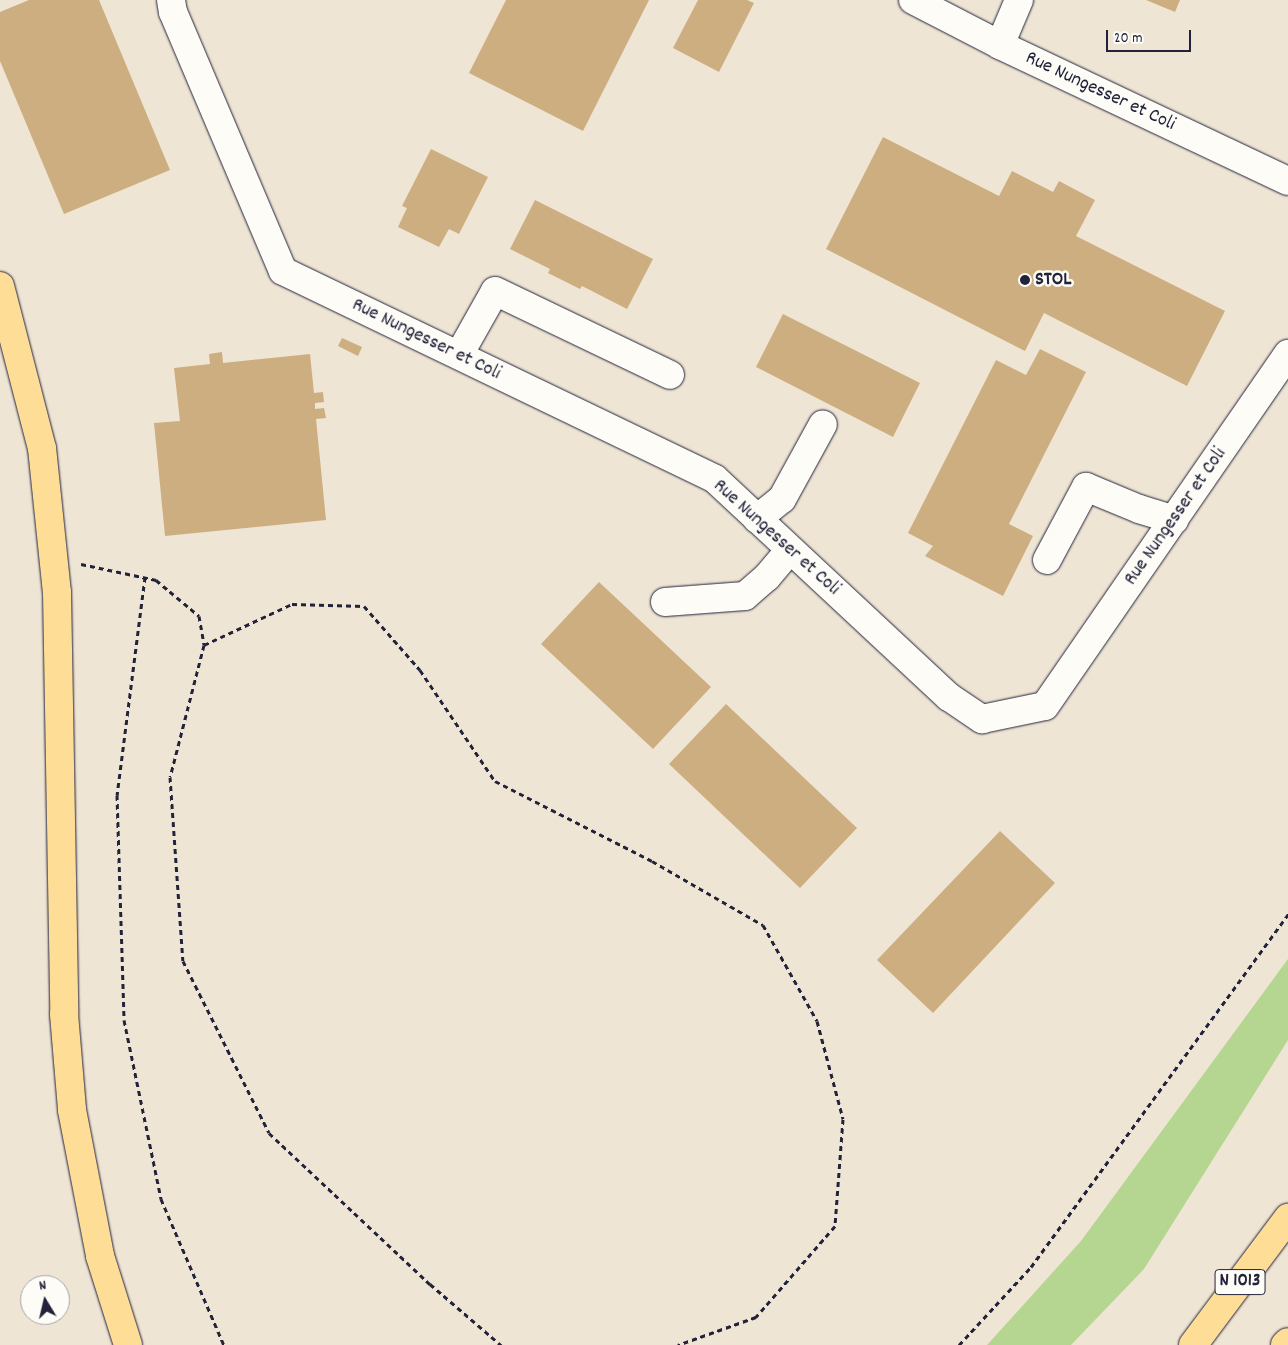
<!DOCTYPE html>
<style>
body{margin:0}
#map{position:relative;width:1288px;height:1345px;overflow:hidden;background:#efe5d4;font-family:Dekko,sans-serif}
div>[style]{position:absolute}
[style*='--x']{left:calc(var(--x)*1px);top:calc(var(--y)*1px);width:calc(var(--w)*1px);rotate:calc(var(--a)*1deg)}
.green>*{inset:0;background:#b5d690}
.building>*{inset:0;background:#cdae81}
.path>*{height:3px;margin-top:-1.5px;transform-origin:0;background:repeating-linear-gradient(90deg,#22223b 0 5px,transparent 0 9px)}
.roads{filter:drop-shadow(0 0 1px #22223b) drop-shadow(0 0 1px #22223b)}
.minor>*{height:28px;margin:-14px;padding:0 14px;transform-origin:14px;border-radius:14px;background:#fdfcf7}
.major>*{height:28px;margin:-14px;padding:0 14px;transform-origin:14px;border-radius:14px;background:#fedd96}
.highway>*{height:28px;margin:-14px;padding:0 14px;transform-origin:14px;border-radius:14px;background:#fedd96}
.dots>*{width:14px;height:14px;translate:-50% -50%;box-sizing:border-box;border:2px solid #fdfcf7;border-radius:50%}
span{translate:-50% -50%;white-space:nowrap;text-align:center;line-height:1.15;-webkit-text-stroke:5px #fdfcf7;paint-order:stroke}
.shield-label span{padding:1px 4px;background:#fdfcf7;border:1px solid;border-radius:4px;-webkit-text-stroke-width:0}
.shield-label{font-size:19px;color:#22223b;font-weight:700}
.street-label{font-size:20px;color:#22223b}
.poi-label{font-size:20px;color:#22223b;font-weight:700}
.left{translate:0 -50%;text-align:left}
.north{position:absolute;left:20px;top:1275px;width:50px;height:50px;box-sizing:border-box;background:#fdfcf7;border:1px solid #a5a5ac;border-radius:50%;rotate:351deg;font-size:14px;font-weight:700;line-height:20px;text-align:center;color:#22223b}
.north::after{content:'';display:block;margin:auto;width:18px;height:22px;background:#22223b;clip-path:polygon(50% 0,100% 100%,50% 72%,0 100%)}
.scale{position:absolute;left:1106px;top:30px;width:85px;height:22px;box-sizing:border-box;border:2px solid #22223b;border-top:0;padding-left:6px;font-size:15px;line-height:18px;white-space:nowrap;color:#22223b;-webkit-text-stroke:4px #fdfcf7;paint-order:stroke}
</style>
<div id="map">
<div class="green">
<div style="clip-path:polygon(1288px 959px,1288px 1040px,1144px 1269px,1071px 1345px,987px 1345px,1081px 1241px)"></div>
</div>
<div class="building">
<div style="clip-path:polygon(29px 0,99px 0,170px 170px,64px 214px,0 61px,0 12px)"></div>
<div style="clip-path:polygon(506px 0,649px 0,583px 131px,469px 73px)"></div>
<div style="clip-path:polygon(698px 0,747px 0,754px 3px,719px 72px,673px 48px)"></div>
<div style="clip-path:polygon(1146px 0,1180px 0,1175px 12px)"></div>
<div style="clip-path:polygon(883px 137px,999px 196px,1012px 171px,1053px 192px,1059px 181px,1095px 200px,1076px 236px,1225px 311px,1187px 386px,1044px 313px,1025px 351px,826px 249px)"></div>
<div style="clip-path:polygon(431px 149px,488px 177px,459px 234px,449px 229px,439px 247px,398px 227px,407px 208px,402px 206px)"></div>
<div style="clip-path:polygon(535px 200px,653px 259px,627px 309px,582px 286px,580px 289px,548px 273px,550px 269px,510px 249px)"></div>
<div style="clip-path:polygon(783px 314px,920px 383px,893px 437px,756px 367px)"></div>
<div style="clip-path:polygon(342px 338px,362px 347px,358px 356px,338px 346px)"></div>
<div style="clip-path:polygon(1040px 349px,1086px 372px,1009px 524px,1033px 536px,1003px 596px,925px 556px,933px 546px,908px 533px,996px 360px,1026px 375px)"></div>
<div style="clip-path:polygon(222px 352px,223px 363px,310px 354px,314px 393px,323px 392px,324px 402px,315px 403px,315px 409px,324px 408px,326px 418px,316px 419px,326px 520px,165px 536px,154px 423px,180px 421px,174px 368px,210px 364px,209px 354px)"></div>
<div style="clip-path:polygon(599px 582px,711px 687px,653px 749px,541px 644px)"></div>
<div style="clip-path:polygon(726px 704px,857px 828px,800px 888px,669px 764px)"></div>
<div style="clip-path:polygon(1000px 831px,1055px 883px,933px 1013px,877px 960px)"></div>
</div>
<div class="path">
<div style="--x:81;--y:564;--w:77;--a:12"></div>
<div style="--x:156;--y:580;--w:56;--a:39.9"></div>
<div style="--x:199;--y:616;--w:29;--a:80"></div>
<div style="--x:204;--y:645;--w:136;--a:104.4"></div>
<div style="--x:170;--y:777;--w:184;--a:86"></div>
<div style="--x:183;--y:961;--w:192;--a:63.4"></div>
<div style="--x:269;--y:1133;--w:221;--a:43.2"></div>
<div style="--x:430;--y:1284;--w:94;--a:40.7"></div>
<div style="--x:145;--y:577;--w:220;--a:97.3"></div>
<div style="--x:117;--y:795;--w:225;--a:88.2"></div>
<div style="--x:124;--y:1020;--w:183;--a:78.3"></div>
<div style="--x:161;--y:1199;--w:159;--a:66.7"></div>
<div style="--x:204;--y:645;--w:97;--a:-25"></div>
<div style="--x:292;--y:604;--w:72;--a:1.6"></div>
<div style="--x:364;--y:606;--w:85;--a:48.8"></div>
<div style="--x:420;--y:670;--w:134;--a:56"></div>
<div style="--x:495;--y:781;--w:176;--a:27"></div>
<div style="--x:652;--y:861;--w:128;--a:30"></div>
<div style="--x:763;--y:925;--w:110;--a:60.6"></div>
<div style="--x:817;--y:1021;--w:101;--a:75.1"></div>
<div style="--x:843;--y:1119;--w:107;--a:94.3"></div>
<div style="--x:835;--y:1226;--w:121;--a:131"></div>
<div style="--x:756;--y:1317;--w:83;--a:160.3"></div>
<div style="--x:959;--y:1345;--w:106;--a:-47.3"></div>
<div style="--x:1031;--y:1267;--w:437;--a:-53.9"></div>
</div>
<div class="roads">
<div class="minor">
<div style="--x:171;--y:0;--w:12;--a:81"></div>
<div style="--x:173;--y:12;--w:281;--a:67"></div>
<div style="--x:283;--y:271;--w:479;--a:25.7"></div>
<div style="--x:715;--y:479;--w:320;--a:43"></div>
<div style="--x:949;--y:697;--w:40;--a:34"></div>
<div style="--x:982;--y:719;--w:64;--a:-11.7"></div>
<div style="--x:1045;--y:706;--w:428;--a:-55.4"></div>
<div style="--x:913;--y:0;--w:98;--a:27.3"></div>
<div style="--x:1000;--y:45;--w:318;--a:25.3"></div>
<div style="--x:1000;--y:45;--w:49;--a:-67.1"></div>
<div style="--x:459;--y:355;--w:73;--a:-60.6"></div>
<div style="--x:495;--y:291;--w:194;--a:25.6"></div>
<div style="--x:757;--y:519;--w:32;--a:-39"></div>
<div style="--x:782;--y:499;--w:85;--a:-61.3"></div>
<div style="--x:1047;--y:560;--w:83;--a:-61.9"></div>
<div style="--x:1086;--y:487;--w:57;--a:22.5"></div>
<div style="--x:1139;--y:509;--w:37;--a:17"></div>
<div style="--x:665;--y:602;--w:80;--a:-4.3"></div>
<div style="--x:745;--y:596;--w:29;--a:-41"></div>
<div style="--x:767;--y:577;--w:35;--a:-50"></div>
</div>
<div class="major">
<div style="--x:0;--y:286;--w:167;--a:75.5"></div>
<div style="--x:42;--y:448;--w:145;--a:84.1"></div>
<div style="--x:57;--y:592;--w:422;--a:89"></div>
<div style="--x:64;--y:1014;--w:96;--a:85.2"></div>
<div style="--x:72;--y:1110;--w:149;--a:79.1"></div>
<div style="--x:100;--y:1256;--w:93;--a:72.5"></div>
</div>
<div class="highway">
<div style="--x:1193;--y:1345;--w:159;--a:-53.2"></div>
<div style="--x:1285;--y:1345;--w:4;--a:-45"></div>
</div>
</div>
<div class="dots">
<div style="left:1025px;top:280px;background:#22223b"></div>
</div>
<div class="shield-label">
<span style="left:1240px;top:1282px">N 1013</span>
</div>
<div class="street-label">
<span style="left:1100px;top:92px;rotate:25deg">Rue Nungesser et Coli</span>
<span style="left:426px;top:340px;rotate:26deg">Rue Nungesser et Coli</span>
<span style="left:1176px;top:517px;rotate:-55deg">Rue Nungesser et Coli</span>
<span style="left:776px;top:538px;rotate:42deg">Rue Nungesser et Coli</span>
</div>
<div class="poi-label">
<span class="left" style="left:1035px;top:280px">STOL</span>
</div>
<div class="north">N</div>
<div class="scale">20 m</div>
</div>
